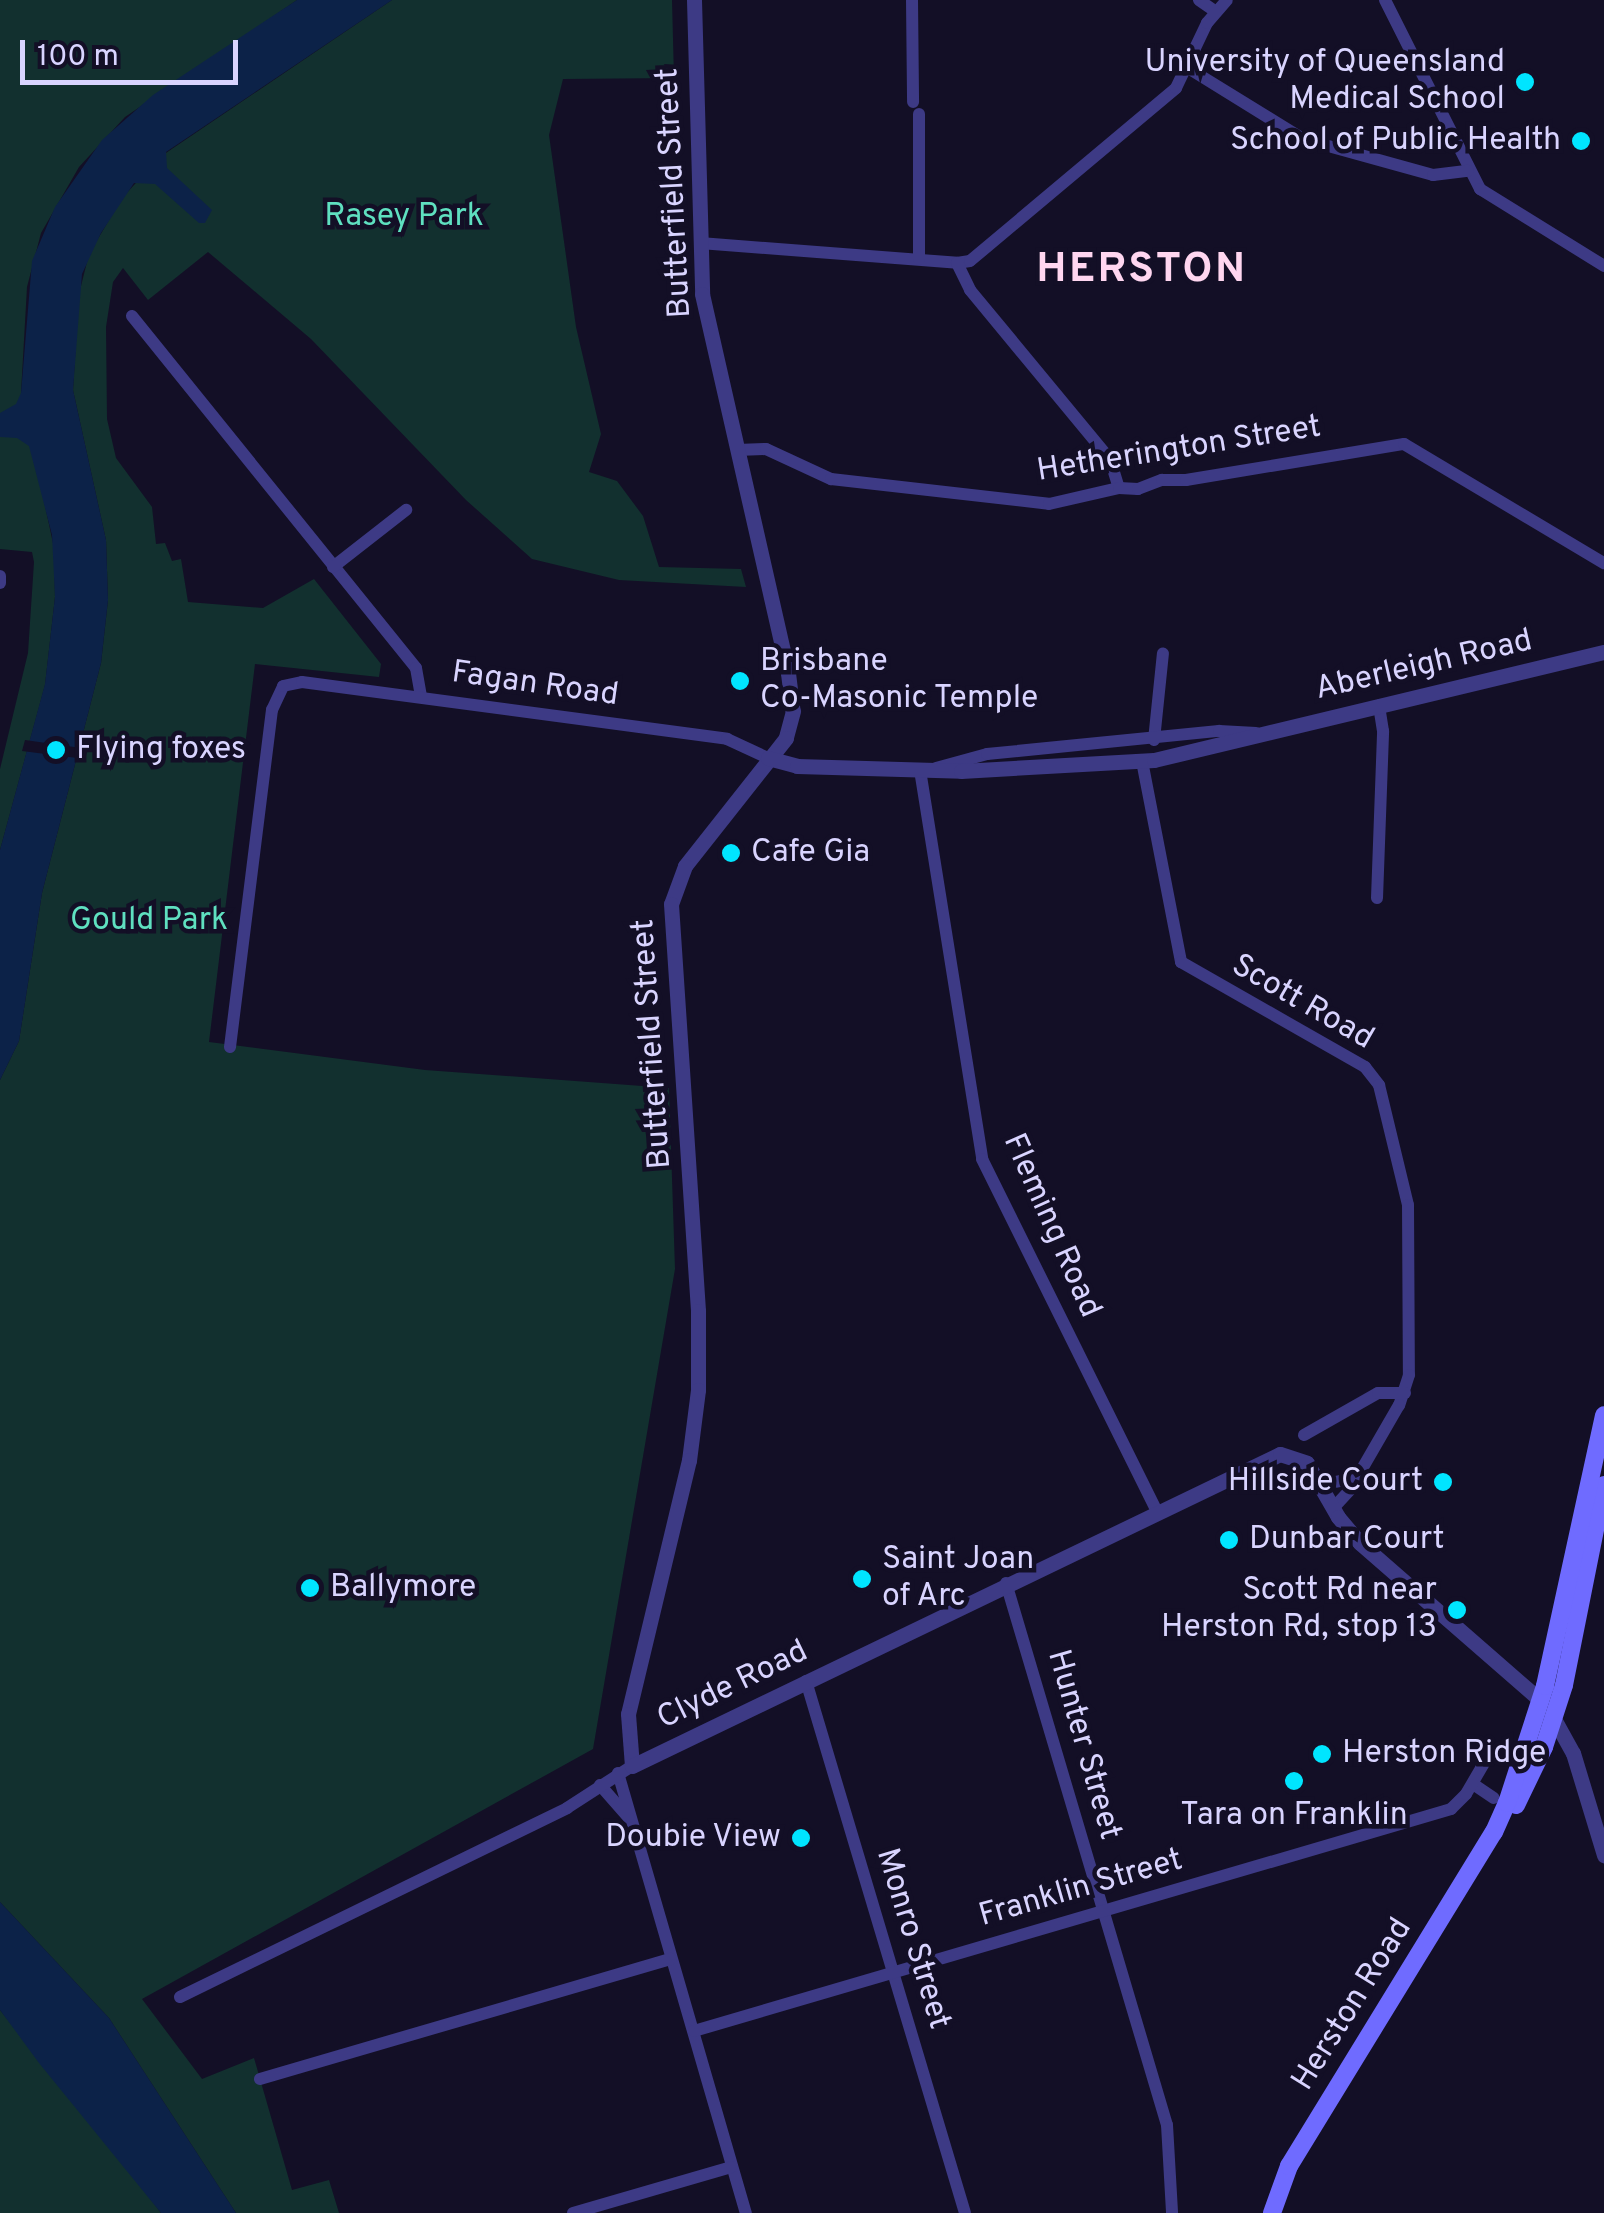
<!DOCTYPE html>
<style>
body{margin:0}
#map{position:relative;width:1604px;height:2213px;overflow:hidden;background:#130f26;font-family:Overpass,sans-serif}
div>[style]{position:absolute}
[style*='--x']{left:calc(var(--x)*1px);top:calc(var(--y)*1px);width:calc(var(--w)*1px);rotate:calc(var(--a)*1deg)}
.green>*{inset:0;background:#12302f}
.water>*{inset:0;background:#0c2248}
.pier>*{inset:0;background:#130f26}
.minor>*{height:12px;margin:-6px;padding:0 6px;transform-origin:6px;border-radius:6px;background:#3d3a85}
.tertiary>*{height:15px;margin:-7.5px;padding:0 7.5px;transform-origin:7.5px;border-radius:7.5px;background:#3d3a85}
.secondary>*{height:18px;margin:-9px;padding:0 9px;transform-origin:9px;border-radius:9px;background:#6f6bff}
.dots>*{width:28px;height:28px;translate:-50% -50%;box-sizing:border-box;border:5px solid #130f26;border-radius:50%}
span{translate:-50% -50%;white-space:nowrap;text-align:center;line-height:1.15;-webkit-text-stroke:9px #130f26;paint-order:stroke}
.poi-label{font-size:32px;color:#d9d4ff}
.right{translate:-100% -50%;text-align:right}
.left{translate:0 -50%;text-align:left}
.street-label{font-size:32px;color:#d9d4ff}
.park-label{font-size:32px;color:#5fe0c0}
.district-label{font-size:42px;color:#ffd6f0;font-weight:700;letter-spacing:2.5px}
.scale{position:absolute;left:20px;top:40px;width:218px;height:45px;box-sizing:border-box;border:5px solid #d9d4ff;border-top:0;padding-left:12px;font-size:30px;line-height:35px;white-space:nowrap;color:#d9d4ff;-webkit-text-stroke:8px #130f26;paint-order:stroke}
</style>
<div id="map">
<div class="green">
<div style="clip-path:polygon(0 0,297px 0,125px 117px,79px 167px,41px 233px,27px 287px,21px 393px,54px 548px,55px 597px,45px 685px,0 850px,0 769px,28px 653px,34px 562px,32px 552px,0 549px)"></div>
<div style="clip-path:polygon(392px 0,672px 0,674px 78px,563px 79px,549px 135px,576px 327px,601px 434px,589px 472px,617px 481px,643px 516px,659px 567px,741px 569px,746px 587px,619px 580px,532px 559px,466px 500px,311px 339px,208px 252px,148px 300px,123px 268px,113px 282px,106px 327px,107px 419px,116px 458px,152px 507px,156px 544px,165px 543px,172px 561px,181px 559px,188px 602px,263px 608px,314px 579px,381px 664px,379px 677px,255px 664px,209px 1042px,425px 1070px,669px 1088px,675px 1269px,593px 1749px,142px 1999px,202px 2079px,254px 2058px,292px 2190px,329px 2180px,339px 2213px,236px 2213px,109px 2018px,0 1902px,0 1080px,19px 1041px,42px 893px,101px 663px,108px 600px,106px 540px,73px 390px,79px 294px,89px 254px,122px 198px,160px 157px)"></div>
<div style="clip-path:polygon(0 2010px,143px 2189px,161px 2213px,0 2213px)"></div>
</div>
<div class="water">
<div style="clip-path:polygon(297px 0,392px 0,166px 152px,167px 168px,212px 210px,205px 223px,199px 223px,155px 184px,134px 183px,101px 233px,82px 274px,73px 390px,106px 540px,108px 600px,101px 663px,42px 893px,19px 1041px,0 1080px,0 850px,45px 684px,55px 597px,52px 535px,29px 446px,17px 438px,0 437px,0 413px,16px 404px,21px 393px,32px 261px,55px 207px,102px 140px,153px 95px)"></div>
<div style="clip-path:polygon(0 1902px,109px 2018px,236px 2213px,161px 2213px,39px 2063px,0 2010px)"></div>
</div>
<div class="pier">
<div style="clip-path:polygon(25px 740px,88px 749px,85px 759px,22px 751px)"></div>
</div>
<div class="minor">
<div style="--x:912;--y:0;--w:102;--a:89.4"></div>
<div style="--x:1199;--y:0;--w:19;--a:35"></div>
<div style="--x:1385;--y:0;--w:212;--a:63.3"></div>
<div style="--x:1480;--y:189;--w:146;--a:31.8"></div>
<div style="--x:1188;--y:68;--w:135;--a:31.7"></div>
<div style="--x:1303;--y:139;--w:135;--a:15.5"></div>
<div style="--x:1433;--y:175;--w:35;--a:-7"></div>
<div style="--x:700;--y:243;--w:258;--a:4.4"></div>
<div style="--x:957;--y:263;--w:13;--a:-9"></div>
<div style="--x:970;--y:261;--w:269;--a:-40"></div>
<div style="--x:1176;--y:88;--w:72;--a:-64.5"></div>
<div style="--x:1207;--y:23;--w:30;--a:-49"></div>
<div style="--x:919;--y:259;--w:145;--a:-90"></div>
<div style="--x:957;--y:263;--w:30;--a:64"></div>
<div style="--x:970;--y:290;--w:219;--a:50.4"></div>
<div style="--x:1110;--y:459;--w:30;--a:73"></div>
<div style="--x:132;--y:316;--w:452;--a:51.1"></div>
<div style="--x:416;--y:668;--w:29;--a:80"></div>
<div style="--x:737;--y:450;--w:29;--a:-2"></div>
<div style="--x:766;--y:449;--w:72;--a:24.8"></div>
<div style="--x:831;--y:479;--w:219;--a:6.5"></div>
<div style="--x:1049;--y:504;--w:72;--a:-12.9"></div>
<div style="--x:1119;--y:488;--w:19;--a:3"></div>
<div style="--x:1138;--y:489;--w:26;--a:-21"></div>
<div style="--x:1162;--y:480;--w:24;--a:0"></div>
<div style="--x:1186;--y:480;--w:221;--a:-9.4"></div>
<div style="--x:1404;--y:444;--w:233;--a:30.8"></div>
<div style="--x:333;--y:567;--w:93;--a:-38"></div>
<div style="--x:0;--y:576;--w:7;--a:90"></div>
<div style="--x:1154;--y:740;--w:87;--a:-84.1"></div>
<div style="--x:1142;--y:761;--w:205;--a:79"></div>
<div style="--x:1181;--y:962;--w:212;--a:29.7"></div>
<div style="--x:1365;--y:1067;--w:23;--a:52"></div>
<div style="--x:1379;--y:1085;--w:123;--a:76.4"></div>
<div style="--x:1408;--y:1205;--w:170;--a:89.7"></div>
<div style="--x:1409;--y:1375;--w:32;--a:108"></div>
<div style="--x:1399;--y:1405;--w:98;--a:120"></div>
<div style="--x:1350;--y:1490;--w:25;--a:133"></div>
<div style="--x:936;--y:768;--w:53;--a:-15.4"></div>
<div style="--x:987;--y:754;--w:233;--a:-5.7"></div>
<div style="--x:1219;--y:731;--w:37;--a:3"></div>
<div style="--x:920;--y:770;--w:394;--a:80.9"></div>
<div style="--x:982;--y:1159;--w:392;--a:63.6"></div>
<div style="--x:1377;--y:898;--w:167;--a:-87.9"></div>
<div style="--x:1383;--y:731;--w:26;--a:-99"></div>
<div style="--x:230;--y:1047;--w:340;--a:-82.9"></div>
<div style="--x:272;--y:710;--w:26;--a:-65"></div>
<div style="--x:283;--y:686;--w:19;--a:-12"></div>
<div style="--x:302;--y:682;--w:429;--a:7.6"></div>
<div style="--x:727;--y:739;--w:45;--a:24.9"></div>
<div style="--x:1304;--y:1435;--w:85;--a:-29.6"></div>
<div style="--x:1378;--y:1393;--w:27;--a:0"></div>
<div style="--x:1321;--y:1485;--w:25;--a:-12"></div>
<div style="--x:1345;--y:1480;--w:15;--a:-37"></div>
<div style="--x:1006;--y:1583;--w:565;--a:73.46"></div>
<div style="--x:1167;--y:2125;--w:88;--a:86.7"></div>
<div style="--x:806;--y:1681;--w:555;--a:73.36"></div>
<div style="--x:618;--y:1773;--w:458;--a:73.8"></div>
<div style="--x:1473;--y:1784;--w:25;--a:34"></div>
<div style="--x:600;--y:1785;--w:43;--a:48.8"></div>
<div style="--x:180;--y:1997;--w:431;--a:-26"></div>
<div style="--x:567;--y:1808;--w:77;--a:-32.9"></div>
<div style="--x:694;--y:2031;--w:789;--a:-16.34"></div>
<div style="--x:1451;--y:1809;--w:21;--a:-45"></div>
<div style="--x:1466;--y:1794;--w:48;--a:-59.7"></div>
<div style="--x:260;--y:2079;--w:428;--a:-16.3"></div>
<div style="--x:573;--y:2213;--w:165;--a:-16.2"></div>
</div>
<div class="tertiary">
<div style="--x:694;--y:0;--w:294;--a:88.4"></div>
<div style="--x:702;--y:294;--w:389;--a:77.2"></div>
<div style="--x:788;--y:673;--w:38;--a:83"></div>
<div style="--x:793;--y:711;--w:28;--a:105"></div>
<div style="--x:786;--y:738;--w:163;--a:128.3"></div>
<div style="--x:685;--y:866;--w:40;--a:110.2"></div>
<div style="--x:671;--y:904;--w:408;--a:86.2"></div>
<div style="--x:698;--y:1311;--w:79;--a:90"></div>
<div style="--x:698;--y:1390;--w:71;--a:97.3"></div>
<div style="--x:689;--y:1460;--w:261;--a:103.5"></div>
<div style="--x:628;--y:1714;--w:52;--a:85.6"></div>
<div style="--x:632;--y:1766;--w:719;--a:-25.71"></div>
<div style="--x:1280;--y:1454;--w:28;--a:18"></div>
<div style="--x:1307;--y:1463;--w:62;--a:60.1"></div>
<div style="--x:1338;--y:1517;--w:34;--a:50"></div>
<div style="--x:1360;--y:1543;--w:240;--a:41.1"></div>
<div style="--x:768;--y:758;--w:30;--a:15"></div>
<div style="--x:797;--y:766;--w:164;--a:1.7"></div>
<div style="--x:961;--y:771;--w:193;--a:-3.3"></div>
<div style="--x:1154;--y:760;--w:463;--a:-13.5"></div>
<div style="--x:1554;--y:1719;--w:39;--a:61"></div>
<div style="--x:1573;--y:1753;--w:107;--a:73.1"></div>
</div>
<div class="secondary">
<div style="--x:1516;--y:1805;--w:64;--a:-64.2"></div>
<div style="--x:1544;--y:1747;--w:65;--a:-72.1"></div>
<div style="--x:1564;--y:1685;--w:204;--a:-78.7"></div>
<div style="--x:1272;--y:2213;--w:50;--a:-70.1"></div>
<div style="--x:1289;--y:2166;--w:392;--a:-58.5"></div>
<div style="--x:1494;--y:1832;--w:32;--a:-66"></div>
<div style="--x:1507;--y:1803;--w:123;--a:-72"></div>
<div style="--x:1545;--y:1686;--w:277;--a:-77.7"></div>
</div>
<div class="dots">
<div style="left:1525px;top:82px;background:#00e5ff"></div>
<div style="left:1581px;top:141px;background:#00e5ff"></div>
<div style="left:740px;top:681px;background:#00e5ff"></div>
<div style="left:56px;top:750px;background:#00e5ff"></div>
<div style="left:731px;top:853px;background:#00e5ff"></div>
<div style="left:1443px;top:1482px;background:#00e5ff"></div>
<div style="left:1229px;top:1540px;background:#00e5ff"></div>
<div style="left:862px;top:1579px;background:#00e5ff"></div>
<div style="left:310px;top:1588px;background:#00e5ff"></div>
<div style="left:1457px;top:1610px;background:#00e5ff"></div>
<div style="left:1322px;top:1754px;background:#00e5ff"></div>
<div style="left:1294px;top:1781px;background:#00e5ff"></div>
<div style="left:801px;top:1838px;background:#00e5ff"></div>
</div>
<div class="poi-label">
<span class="right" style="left:1505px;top:82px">University of Queensland<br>Medical School</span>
<span class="right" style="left:1561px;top:141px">School of Public Health</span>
<span class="left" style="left:760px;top:681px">Brisbane<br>Co-Masonic Temple</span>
<span class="left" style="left:76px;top:750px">Flying foxes</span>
<span class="left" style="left:751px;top:853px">Cafe Gia</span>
<span class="right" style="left:1423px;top:1482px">Hillside Court</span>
<span class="left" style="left:1249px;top:1540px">Dunbar Court</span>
<span class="left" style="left:882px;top:1579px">Saint Joan<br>of Arc</span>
<span class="left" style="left:330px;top:1588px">Ballymore</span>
<span class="right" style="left:1437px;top:1610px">Scott Rd near<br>Herston Rd, stop 13</span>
<span class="left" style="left:1342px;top:1754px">Herston Ridge</span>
<span style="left:1294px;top:1816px">Tara on Franklin</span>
<span class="right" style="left:781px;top:1838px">Doubie View</span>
</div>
<div class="street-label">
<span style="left:675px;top:193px;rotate:-93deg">Butterfield Street</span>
<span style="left:1179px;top:450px;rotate:-9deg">Hetherington Street</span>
<span style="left:1424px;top:666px;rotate:-13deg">Aberleigh Road</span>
<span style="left:535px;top:685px;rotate:8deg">Fagan Road</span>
<span style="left:1302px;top:1003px;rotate:30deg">Scott Road</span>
<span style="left:653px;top:1044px;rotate:-94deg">Butterfield Street</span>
<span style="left:1051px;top:1226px;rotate:66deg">Fleming Road</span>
<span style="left:733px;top:1686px;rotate:-26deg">Clyde Road</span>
<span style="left:1083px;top:1745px;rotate:74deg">Hunter Street</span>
<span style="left:1081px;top:1889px;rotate:-16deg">Franklin Street</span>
<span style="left:912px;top:1939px;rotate:73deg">Monro Street</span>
<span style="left:1353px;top:2005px;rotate:-58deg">Herston Road</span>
</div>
<div class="park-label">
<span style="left:404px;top:217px">Rasey Park</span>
<span style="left:149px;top:921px">Gould Park</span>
</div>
<div class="district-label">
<span style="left:1142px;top:271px">HERSTON</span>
</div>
<div class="scale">100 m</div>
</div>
